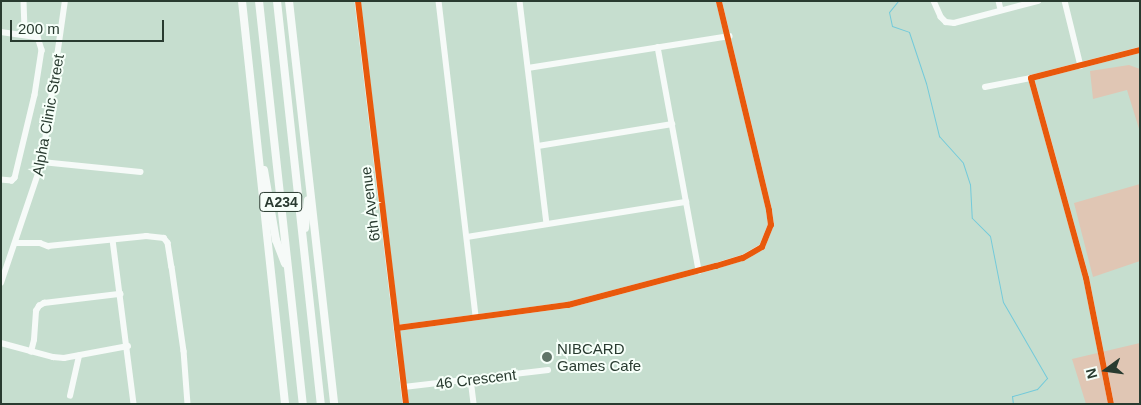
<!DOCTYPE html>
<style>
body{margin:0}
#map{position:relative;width:1141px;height:405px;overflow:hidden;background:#c6decf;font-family:Arial,sans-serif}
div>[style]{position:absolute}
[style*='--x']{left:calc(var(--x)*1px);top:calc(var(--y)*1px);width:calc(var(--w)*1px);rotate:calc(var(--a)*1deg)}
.green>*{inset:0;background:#e0c6b4}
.stream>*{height:1px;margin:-0.5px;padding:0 0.5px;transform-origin:0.5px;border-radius:0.5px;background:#73cada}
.minor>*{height:5.5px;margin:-2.75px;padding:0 2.75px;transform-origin:2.75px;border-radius:2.75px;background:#f6faf8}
.highway>*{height:8px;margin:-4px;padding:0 4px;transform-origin:4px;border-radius:4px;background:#f6faf8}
.cycleway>*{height:6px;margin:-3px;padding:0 3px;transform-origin:3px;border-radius:3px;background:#e8590c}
.dots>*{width:14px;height:14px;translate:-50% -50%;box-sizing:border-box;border:2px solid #f6fff9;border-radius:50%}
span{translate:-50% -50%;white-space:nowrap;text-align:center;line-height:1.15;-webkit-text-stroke:4px #f6fff9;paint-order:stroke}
.shield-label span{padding:1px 4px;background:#f6fff9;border:1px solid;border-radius:4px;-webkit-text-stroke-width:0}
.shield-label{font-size:14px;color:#293b30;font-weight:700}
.street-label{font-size:15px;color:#293b30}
.poi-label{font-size:15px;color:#293b30}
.left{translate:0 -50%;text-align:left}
.frame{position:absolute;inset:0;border:2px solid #293b30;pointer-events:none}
.north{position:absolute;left:1081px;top:345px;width:50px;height:50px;-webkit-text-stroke:4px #f6fff9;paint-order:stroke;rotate:256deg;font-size:14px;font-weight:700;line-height:20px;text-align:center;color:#293b30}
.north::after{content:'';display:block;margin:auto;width:18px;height:22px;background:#293b30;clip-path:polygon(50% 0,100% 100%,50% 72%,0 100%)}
.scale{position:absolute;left:10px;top:20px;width:154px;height:22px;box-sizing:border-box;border:2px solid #293b30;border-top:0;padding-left:6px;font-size:15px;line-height:18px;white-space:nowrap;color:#293b30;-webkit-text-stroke:4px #f6fff9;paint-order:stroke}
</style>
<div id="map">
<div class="green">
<div style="clip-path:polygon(1129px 65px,1140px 69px,1140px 132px,1127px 90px,1093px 99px,1090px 71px)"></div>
<div style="clip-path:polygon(1140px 184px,1140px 261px,1093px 277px,1074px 203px)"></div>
<div style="clip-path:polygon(1140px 343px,1140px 404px,1086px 404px,1072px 359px)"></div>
</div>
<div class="stream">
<div style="--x:898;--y:1;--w:14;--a:129"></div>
<div style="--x:889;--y:12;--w:14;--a:78"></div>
<div style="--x:892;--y:26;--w:18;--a:19"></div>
<div style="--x:909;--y:32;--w:54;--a:71.6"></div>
<div style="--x:926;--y:83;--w:55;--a:76.2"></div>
<div style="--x:939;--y:136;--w:36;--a:48"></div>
<div style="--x:963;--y:163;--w:22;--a:72"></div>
<div style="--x:970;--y:184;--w:34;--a:87"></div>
<div style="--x:972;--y:218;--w:25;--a:45"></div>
<div style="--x:990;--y:236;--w:67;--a:78.9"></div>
<div style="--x:1003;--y:302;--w:88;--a:59.9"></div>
<div style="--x:1047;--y:378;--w:15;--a:132"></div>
<div style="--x:1037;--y:389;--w:26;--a:164"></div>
<div style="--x:1012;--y:396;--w:8;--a:83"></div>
</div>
<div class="minor">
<div style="--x:24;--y:1;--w:34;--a:88"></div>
<div style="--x:358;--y:1;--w:406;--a:83.2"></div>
<div style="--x:439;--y:1;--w:318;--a:83.3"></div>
<div style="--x:520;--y:1;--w:224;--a:83.1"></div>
<div style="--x:934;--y:1;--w:17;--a:66"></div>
<div style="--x:941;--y:17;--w:7;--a:45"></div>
<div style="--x:946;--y:22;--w:8;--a:7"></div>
<div style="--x:954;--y:23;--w:87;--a:-14.7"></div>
<div style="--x:999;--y:1;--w:9;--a:77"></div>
<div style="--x:1065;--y:1;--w:67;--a:76.2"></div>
<div style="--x:1;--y:32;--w:37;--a:8"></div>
<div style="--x:38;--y:37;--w:14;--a:73"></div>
<div style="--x:42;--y:50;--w:46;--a:98.8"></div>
<div style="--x:35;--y:95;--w:85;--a:103.5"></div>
<div style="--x:15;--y:178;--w:4;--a:135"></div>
<div style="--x:12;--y:181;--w:11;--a:-175"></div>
<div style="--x:658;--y:47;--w:228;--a:79.6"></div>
<div style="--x:528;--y:68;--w:204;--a:-9"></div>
<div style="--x:985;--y:87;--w:47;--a:-11.1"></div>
<div style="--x:538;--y:146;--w:136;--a:-9.3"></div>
<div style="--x:42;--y:162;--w:99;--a:5.8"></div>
<div style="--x:467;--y:237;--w:222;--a:-9.1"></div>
<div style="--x:113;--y:240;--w:165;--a:82.7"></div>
<div style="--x:15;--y:243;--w:25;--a:0"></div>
<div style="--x:40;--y:243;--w:9;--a:21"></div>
<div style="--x:48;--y:246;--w:99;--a:-5.8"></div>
<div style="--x:146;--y:236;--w:18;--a:6"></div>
<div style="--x:164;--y:238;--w:6;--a:51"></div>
<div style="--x:168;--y:243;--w:24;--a:81"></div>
<div style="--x:172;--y:267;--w:85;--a:81.9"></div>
<div style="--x:184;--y:351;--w:53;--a:85.7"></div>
<div style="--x:1;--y:283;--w:128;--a:-71.3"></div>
<div style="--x:42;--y:162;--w:163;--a:-81.9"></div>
<div style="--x:397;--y:328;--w:173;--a:-7.7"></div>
<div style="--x:568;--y:305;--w:153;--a:-14.8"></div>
<div style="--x:716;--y:266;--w:28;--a:-17"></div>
<div style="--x:743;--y:258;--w:22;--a:-30"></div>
<div style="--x:762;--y:247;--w:24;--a:-68"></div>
<div style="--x:771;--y:225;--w:15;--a:-98"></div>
<div style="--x:769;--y:210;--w:215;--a:-103.5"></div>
<div style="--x:1;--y:343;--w:54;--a:15.1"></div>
<div style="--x:53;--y:357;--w:11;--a:5"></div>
<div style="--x:64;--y:358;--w:65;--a:-10.6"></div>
<div style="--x:31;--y:352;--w:12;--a:-76"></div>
<div style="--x:34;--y:340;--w:29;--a:-86"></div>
<div style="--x:36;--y:311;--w:6;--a:-59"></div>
<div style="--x:39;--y:306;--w:6;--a:-31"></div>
<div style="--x:44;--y:303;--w:77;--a:-6.8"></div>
<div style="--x:471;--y:379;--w:25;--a:83"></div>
<div style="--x:404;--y:387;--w:145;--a:-6.7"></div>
<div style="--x:70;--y:396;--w:41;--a:-77.3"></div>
<div style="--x:1111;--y:404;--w:128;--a:-101.2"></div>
<div style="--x:1086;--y:278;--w:207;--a:-105.4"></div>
<div style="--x:1031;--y:78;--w:113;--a:-14.4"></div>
</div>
<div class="highway">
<div style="--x:242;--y:1;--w:405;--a:83.9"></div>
<div style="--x:259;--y:1;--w:405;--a:83.8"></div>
<div style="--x:277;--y:1;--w:405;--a:83.8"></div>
<div style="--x:289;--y:1;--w:406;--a:83.6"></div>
<div style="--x:264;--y:170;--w:71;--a:80.3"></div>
<div style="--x:276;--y:240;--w:25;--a:69"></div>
<div style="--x:305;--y:228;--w:28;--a:-84"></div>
</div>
<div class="cycleway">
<div style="--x:358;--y:1;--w:406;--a:83.2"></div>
<div style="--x:397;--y:328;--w:173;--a:-7.7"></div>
<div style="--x:568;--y:305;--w:153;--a:-14.8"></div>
<div style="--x:716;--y:266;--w:28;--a:-17"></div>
<div style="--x:743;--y:258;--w:22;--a:-30"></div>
<div style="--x:762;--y:247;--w:24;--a:-68"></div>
<div style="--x:771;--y:225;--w:15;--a:-98"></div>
<div style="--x:769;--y:210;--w:215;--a:-103.5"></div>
<div style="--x:1111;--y:404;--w:128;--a:-101.2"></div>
<div style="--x:1086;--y:278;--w:207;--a:-105.4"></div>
<div style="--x:1031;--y:78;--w:113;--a:-14.4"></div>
</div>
<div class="dots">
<div style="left:547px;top:357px;background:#607468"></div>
</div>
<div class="shield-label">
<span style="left:281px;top:202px">A234</span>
</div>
<div class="street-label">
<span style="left:48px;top:115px;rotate:-80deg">Alpha Clinic Street</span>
<span style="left:370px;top:204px;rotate:-97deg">6th Avenue</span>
<span style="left:476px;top:379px;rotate:-7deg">46 Crescent</span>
</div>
<div class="poi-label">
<span class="left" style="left:557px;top:357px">NIBCARD<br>Games Cafe</span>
</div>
<div class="frame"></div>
<div class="north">N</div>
<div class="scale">200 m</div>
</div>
